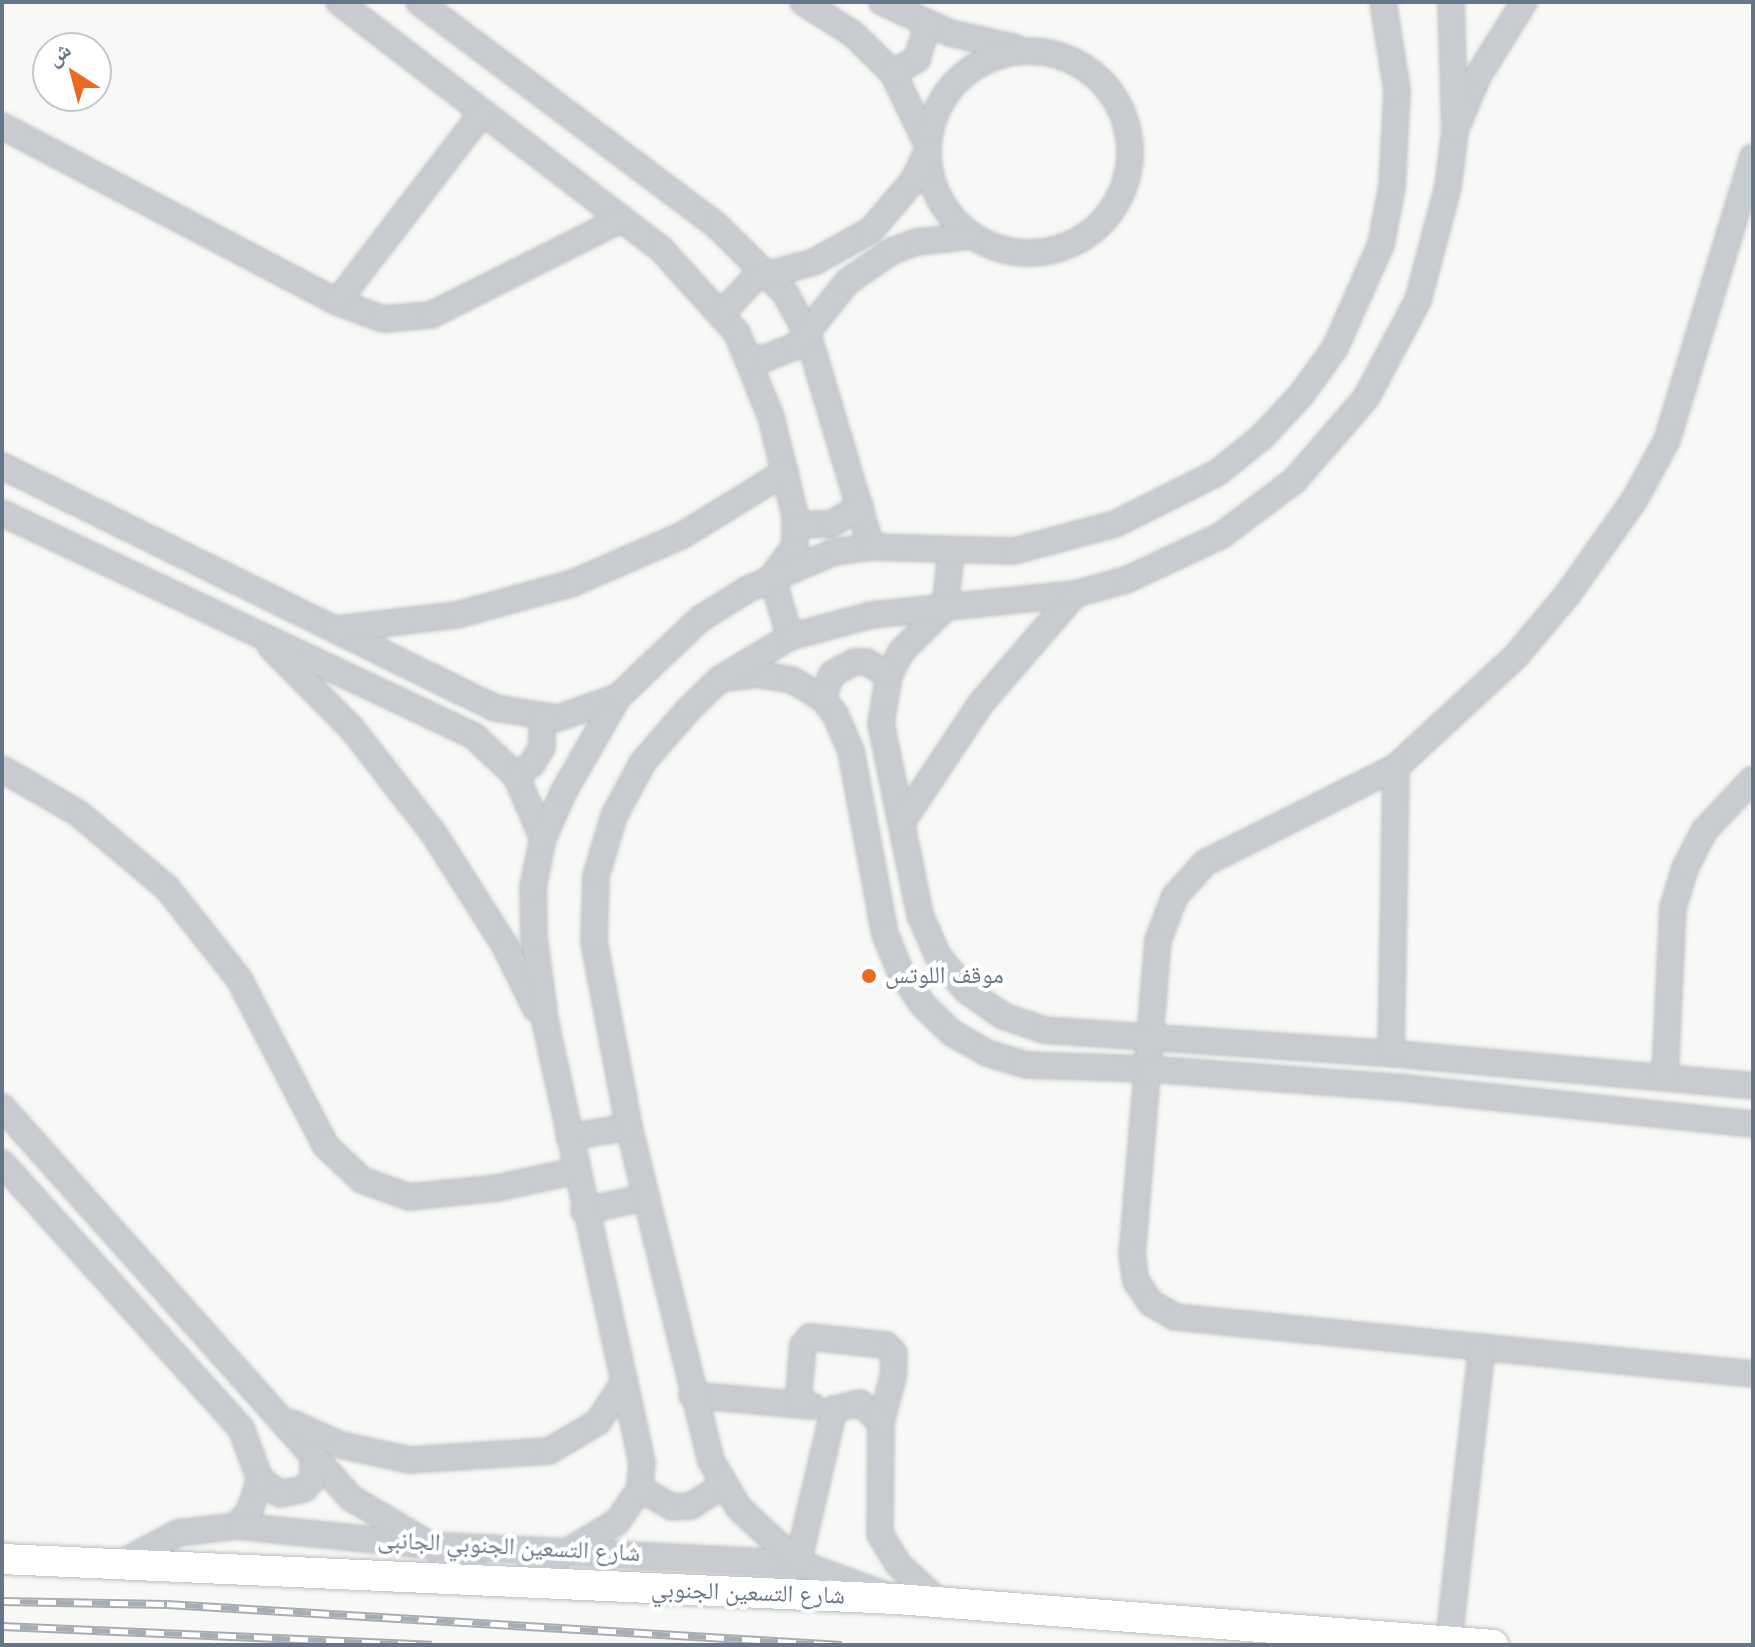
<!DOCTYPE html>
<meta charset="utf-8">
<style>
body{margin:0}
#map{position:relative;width:1755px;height:1647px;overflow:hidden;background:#f8f9f6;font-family:"Nunito Sans","Noto Naskh Arabic",sans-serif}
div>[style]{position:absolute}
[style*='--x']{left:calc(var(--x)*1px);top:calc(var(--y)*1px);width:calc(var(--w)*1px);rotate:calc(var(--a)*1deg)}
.roads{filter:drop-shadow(0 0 2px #bbbec2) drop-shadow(0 0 2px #bbbec2)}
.minor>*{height:24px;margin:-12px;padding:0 12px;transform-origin:12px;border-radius:12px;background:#c8cbcf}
.minor>.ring{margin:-12px;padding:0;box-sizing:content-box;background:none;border:24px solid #c8cbcf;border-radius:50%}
.major>*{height:30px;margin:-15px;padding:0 15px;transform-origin:15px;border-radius:15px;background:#fff}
.rail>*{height:9px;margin-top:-4.5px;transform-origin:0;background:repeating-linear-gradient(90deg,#fff 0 18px,#a8adb4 0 36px);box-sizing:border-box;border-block:2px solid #a8adb4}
.dots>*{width:22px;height:22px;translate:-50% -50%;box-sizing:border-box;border:4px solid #fff;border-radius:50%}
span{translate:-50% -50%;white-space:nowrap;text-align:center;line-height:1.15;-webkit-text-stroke:8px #fff;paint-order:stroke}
.poi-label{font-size:24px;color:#667588}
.left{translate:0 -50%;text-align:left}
.street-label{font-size:24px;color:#667588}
.frame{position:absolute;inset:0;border:4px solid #667588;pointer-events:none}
.north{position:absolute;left:32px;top:32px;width:80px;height:80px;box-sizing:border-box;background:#fff;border:2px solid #c2c8cf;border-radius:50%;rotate:324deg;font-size:22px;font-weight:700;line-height:32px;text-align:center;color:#667588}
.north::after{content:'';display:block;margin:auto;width:28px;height:36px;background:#eb6a23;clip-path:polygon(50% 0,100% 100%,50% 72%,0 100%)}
</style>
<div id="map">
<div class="roads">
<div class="minor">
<div style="--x:339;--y:2;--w:404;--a:37.5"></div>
<div style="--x:660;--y:248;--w:115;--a:47.8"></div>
<div style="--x:737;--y:333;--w:91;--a:68"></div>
<div style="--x:771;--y:417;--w:101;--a:76.2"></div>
<div style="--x:795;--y:515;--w:31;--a:90"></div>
<div style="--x:795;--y:546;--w:39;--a:127"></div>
<div style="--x:772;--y:577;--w:63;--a:73.3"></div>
<div style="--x:419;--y:2;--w:371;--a:36.9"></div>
<div style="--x:716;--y:225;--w:97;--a:44.6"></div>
<div style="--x:785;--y:293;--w:48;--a:61.3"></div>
<div style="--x:808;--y:335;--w:221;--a:73.4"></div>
<div style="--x:803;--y:2;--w:59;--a:32.6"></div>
<div style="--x:853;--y:34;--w:56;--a:44.3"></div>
<div style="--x:893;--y:73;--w:79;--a:64.4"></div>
<div style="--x:882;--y:2;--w:75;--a:24.5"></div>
<div style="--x:950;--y:33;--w:68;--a:12.8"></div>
<div class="ring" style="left:928px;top:51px;width:178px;height:178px"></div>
<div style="--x:893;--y:73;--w:28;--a:-30"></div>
<div style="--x:917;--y:59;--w:37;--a:-73"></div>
<div style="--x:1459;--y:121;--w:49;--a:-67.1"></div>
<div style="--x:1478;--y:76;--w:87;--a:-58.1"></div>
<div style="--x:2;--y:126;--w:378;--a:27.7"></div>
<div style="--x:337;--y:302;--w:49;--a:20.3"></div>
<div style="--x:383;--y:319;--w:48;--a:-4.8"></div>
<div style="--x:431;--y:315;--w:214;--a:-26.7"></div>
<div style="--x:1753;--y:157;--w:296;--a:106.9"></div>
<div style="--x:1667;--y:440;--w:67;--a:118.5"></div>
<div style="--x:1635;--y:499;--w:116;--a:125.2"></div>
<div style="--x:1568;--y:594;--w:81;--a:130"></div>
<div style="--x:1516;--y:656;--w:163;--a:137.2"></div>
<div style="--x:1396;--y:767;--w:212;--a:153.4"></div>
<div style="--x:1206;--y:862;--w:46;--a:132.4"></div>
<div style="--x:1175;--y:896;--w:47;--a:111.1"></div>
<div style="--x:1158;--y:940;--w:315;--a:94.7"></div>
<div style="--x:1132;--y:1254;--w:27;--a:82"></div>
<div style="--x:1136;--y:1281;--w:27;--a:56"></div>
<div style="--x:1151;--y:1303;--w:28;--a:30"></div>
<div style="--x:1175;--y:1317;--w:581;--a:5.63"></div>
<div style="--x:337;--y:302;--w:238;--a:-52.5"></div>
<div style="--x:722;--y:313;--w:48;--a:-46.7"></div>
<div style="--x:755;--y:278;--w:61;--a:-15.2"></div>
<div style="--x:814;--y:262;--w:65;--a:-29.3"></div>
<div style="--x:871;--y:230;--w:65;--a:-49.4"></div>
<div style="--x:913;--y:181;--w:32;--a:-64"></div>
<div style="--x:749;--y:358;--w:17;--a:0"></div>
<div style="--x:766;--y:358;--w:32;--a:-22"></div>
<div style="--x:796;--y:346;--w:82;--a:-51.4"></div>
<div style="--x:847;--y:282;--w:55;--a:-34.6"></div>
<div style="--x:892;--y:251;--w:27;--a:-20"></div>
<div style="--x:917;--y:242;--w:54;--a:-6.3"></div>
<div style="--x:2;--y:466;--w:549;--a:26.15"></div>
<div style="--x:495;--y:708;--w:64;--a:9"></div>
<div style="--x:558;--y:718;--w:64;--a:-19.3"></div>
<div style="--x:2;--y:513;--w:522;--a:25.29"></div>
<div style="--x:474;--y:736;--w:58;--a:43.6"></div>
<div style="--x:516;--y:776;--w:68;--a:66.5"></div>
<div style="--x:797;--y:525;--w:34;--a:-2"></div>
<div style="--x:831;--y:524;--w:34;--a:-30"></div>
<div style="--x:951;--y:553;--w:55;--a:96.2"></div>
<div style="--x:945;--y:608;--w:62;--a:135"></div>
<div style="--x:901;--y:652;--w:27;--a:117"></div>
<div style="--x:889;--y:676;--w:48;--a:99.7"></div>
<div style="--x:881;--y:723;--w:196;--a:78.5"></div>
<div style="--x:920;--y:915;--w:45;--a:66.3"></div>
<div style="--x:938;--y:956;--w:44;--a:50.5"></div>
<div style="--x:966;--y:990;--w:45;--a:35.1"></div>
<div style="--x:1003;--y:1016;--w:43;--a:18.9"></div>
<div style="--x:1044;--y:1030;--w:365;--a:3.9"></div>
<div style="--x:1408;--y:1055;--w:346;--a:5.1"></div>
<div style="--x:337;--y:629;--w:121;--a:-6.7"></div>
<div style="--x:457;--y:615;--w:120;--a:-15.4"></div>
<div style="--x:573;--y:583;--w:120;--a:-23.6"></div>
<div style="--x:683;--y:535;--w:120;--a:-31.7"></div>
<div style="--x:271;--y:647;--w:117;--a:45.3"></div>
<div style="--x:353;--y:730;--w:132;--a:52.1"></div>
<div style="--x:434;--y:834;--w:133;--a:57.6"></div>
<div style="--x:505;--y:946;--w:70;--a:63.8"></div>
<div style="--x:726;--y:678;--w:31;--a:-7"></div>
<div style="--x:757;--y:674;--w:36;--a:10"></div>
<div style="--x:792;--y:680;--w:35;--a:31"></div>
<div style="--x:822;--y:698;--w:21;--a:51"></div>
<div style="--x:835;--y:714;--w:40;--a:66.6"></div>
<div style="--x:851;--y:751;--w:186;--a:79.5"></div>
<div style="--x:885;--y:934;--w:40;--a:68"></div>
<div style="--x:900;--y:971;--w:41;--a:55.9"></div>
<div style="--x:923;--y:1005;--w:40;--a:44"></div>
<div style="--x:952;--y:1033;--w:40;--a:29.7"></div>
<div style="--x:987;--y:1053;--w:41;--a:17.1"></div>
<div style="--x:1026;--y:1065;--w:122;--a:1.9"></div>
<div style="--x:1148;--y:1069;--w:257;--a:4.2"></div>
<div style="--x:1404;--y:1088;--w:351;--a:5.9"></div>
<div style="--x:822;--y:698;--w:26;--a:-67"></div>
<div style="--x:832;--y:674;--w:25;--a:-29"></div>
<div style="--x:854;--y:662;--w:13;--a:0"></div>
<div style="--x:867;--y:662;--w:26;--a:32"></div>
<div style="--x:2;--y:769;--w:88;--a:30.1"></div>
<div style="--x:78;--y:813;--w:116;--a:40.1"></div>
<div style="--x:167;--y:888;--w:116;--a:51.6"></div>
<div style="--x:239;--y:979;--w:188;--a:62.5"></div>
<div style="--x:326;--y:1146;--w:50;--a:43.4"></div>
<div style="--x:362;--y:1180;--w:50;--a:19.9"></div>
<div style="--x:409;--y:1197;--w:88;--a:-5.8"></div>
<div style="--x:497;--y:1188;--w:80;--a:-12.3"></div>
<div style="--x:516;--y:776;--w:20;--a:-37"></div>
<div style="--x:532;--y:764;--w:20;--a:-60"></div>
<div style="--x:542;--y:747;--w:29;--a:-90"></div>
<div style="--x:902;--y:822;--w:143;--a:-56.4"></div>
<div style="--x:981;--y:703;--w:144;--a:-49.2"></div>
<div style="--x:1391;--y:1054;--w:287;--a:-89"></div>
<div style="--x:1665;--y:1076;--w:168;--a:-87.3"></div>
<div style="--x:1673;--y:908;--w:42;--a:-73.3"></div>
<div style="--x:1685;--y:868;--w:42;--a:-62.8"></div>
<div style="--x:1704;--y:831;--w:71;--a:-46.7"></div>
<div style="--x:2;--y:1107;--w:524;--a:48.25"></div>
<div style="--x:351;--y:1498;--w:161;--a:30.7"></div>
<div style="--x:569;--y:1137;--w:61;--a:-9.5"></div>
<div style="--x:2;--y:1163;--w:357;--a:48"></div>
<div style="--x:241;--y:1428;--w:54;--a:69.6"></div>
<div style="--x:260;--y:1479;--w:33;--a:108"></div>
<div style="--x:250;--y:1510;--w:21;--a:129"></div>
<div style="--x:584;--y:1211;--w:64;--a:-12.7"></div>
<div style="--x:692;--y:1395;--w:121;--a:5.2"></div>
<div style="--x:798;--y:1404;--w:59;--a:-85.2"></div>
<div style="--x:803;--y:1345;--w:11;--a:-49"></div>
<div style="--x:810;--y:1337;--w:76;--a:6"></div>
<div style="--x:886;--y:1345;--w:11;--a:45"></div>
<div style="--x:894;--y:1353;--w:24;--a:92"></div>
<div style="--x:893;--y:1377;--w:47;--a:104.9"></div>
<div style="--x:292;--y:1423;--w:54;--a:24.2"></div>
<div style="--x:341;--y:1445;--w:70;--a:12.4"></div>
<div style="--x:409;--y:1460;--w:140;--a:-3.7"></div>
<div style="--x:549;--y:1451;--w:57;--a:-30.6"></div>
<div style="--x:598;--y:1422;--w:48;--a:-57"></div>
<div style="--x:260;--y:1479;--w:25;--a:37"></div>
<div style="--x:280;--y:1494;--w:25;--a:-12"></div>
<div style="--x:304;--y:1489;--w:13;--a:-48"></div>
<div style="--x:313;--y:1479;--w:25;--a:-90"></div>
<div style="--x:640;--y:1489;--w:37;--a:29"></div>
<div style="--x:672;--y:1507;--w:19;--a:-3"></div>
<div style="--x:691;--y:1506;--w:38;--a:-33"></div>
<div style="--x:123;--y:1562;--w:62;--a:-27.8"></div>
<div style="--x:178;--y:1533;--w:59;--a:-6.8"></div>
<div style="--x:237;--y:1526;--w:189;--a:5.8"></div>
<div style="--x:425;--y:1545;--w:373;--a:2.8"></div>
<div style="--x:798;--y:1563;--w:90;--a:20"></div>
<div style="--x:515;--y:1583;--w:119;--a:-30.9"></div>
<div style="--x:617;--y:1522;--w:40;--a:-55.1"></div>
<div style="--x:640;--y:1489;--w:27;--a:-86"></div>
<div style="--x:642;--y:1462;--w:445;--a:-102.4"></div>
<div style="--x:546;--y:1027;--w:91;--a:-97.6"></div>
<div style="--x:534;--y:937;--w:50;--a:-91.1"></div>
<div style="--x:533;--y:887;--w:50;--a:-78.5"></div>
<div style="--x:543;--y:838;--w:51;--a:-65.9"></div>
<div style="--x:564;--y:791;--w:108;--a:-60.1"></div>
<div style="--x:618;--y:697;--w:113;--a:-43.6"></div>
<div style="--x:700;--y:619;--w:57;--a:-32"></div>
<div style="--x:748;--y:589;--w:94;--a:-23.3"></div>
<div style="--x:834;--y:552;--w:37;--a:-8"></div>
<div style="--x:871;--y:547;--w:143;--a:1.6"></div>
<div style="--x:1014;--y:551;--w:105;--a:-15"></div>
<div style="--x:1115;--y:524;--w:114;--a:-26.6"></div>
<div style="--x:1217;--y:473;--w:58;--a:-38.7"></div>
<div style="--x:1262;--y:437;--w:57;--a:-47.1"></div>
<div style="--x:1301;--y:395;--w:58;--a:-54.1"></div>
<div style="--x:1335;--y:348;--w:114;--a:-66.1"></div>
<div style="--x:1381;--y:244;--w:58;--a:-79.1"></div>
<div style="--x:1392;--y:187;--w:97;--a:-87"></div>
<div style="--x:1397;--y:90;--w:89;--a:-99"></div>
<div style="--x:940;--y:1603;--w:57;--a:-137.1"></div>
<div style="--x:898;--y:1564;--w:35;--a:-121"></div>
<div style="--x:880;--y:1534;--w:112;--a:-89.5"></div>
<div style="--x:881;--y:1422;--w:28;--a:-138"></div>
<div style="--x:860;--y:1403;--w:27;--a:167"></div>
<div style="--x:834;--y:1409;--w:158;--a:103.2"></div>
<div style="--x:798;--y:1563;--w:81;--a:-137"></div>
<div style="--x:739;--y:1508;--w:55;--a:-120.8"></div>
<div style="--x:711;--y:1461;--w:344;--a:-103.8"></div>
<div style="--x:629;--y:1127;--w:189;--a:-100.7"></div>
<div style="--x:594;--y:941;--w:65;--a:-88.2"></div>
<div style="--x:596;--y:876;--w:63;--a:-73.3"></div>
<div style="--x:614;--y:816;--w:61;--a:-61.8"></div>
<div style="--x:643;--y:762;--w:69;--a:-49.1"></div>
<div style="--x:688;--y:710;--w:45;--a:-44.1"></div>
<div style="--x:720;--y:679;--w:82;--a:-31"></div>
<div style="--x:790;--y:637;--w:84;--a:-15.2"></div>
<div style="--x:871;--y:615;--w:205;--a:-5.9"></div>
<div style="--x:1075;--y:594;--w:53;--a:-15.4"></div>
<div style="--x:1126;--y:580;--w:106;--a:-25.1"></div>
<div style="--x:1222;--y:535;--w:90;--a:-36.9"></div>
<div style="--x:1294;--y:481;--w:110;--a:-49.1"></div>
<div style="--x:1366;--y:398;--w:111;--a:-62"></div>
<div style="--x:1418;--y:300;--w:117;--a:-75.1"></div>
<div style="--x:1448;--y:187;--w:56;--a:-82.9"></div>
<div style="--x:1455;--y:131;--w:129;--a:-91.8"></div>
<div style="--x:1449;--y:1640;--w:295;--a:-83.6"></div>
</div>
<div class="major">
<div style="--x:2;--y:1559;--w:896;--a:2.56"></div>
<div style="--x:897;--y:1599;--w:598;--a:4.41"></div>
</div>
</div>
<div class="rail">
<div style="--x:2;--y:1601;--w:165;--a:1"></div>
<div style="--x:167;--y:1604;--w:676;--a:3.48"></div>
<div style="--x:2;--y:1626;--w:430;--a:2.5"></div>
</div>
<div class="dots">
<div style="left:869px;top:976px;background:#eb6a23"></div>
</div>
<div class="poi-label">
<span class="left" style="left:885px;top:976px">موقف اللوتس</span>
</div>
<div class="street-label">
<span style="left:509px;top:1547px;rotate:3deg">شارع التسعين الجنوبي الجانبى</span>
<span style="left:748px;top:1593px;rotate:2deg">شارع التسعين الجنوبي</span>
</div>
<div class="frame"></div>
<div class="north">ش</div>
</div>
